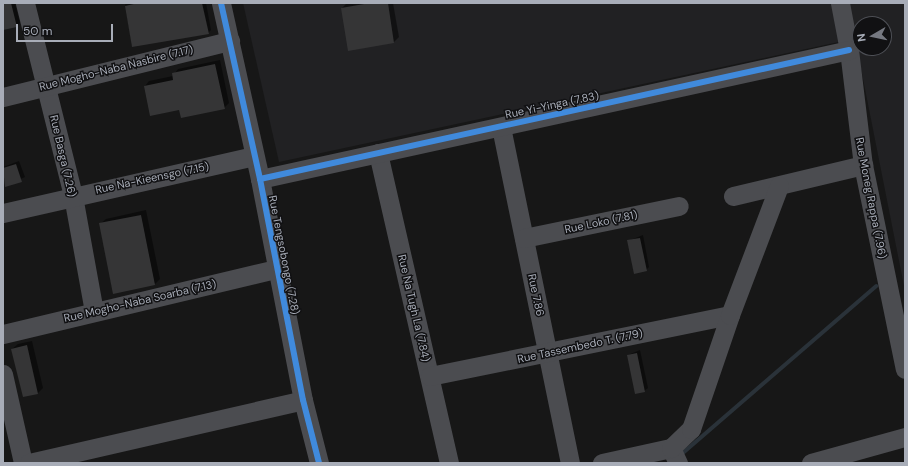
<!DOCTYPE html>
<style>
body{margin:0}
#map{position:relative;width:908px;height:466px;overflow:hidden;background:#171717;font-family:"DM Sans",sans-serif}
div>[style]{position:absolute}
[style*='--x']{left:calc(var(--x)*1px);top:calc(var(--y)*1px);width:calc(var(--w)*1px);rotate:calc(var(--a)*1deg)}
.built>*{inset:0;background:#212123}
.shadow>*{inset:0;background:#0007}
.stream>*{height:4px;margin:-2px;padding:0 2px;transform-origin:2px;border-radius:2px;background:#2a3239}
.building>*{inset:0;background:#353536}
.minor>*{height:19px;margin:-9.5px;padding:0 9.5px;transform-origin:9.5px;border-radius:9.5px;background:#4b4c50}
.cycleway>*{height:6px;margin:-3px;padding:0 3px;transform-origin:3px;border-radius:3px;background:#408adc}
span{translate:-50% -50%;white-space:nowrap;text-align:center;line-height:1.15;-webkit-text-stroke:3px #111113;paint-order:stroke}
.street-label{font-size:11px;color:#a8adb8}
.frame{position:absolute;inset:0;border:4px solid #a8adb8;pointer-events:none}
.north{position:absolute;left:852px;top:16px;width:40px;height:40px;box-sizing:border-box;background:#111113;border:1px solid #4d4f55;border-radius:50%;rotate:261deg;font-size:11px;font-weight:700;line-height:16px;text-align:center;color:#a8adb8}
.north::after{content:'';display:block;margin:auto;width:14px;height:18px;background:#757880;clip-path:polygon(50% 0,100% 100%,50% 72%,0 100%)}
.scale{position:absolute;left:16px;top:24px;width:97px;height:18px;box-sizing:border-box;border:2px solid #a8adb8;border-top:0;padding-left:5px;font-size:12px;line-height:14px;white-space:nowrap;color:#a8adb8;-webkit-text-stroke:3px #111113;paint-order:stroke}
</style>
<div id="map">
<div class="built">
<div style="clip-path:polygon(243px 3px,840px 3px,848px 40px,279px 162px)"></div>
<div style="clip-path:polygon(evenodd,848px 3px,905px 3px,905px 291px,848px 3px,860px 24px,884px 24px,884px 48px,860px 48px,860px 24px)"></div>
</div>
<div class="shadow">
<div style="clip-path:polygon(3px 3px,15px 3px,20px 23px,17px 26px,3px 29px)"></div>
<div style="clip-path:polygon(125px 3px,206px 3px,211px 30px,208px 33px,132px 46px)"></div>
<div style="clip-path:polygon(347px 3px,393px 3px,399px 37px,394px 42px,349px 49px,342px 8px)"></div>
<div style="clip-path:polygon(220px 60px,229px 103px,224px 108px,180px 109px,145px 86px,149px 81px,173px 76px,178px 69px)"></div>
<div style="clip-path:polygon(19px 161px,25px 177px,6px 186px,3px 167px)"></div>
<div style="clip-path:polygon(146px 210px,160px 279px,155px 284px,100px 224px,106px 219px)"></div>
<div style="clip-path:polygon(643px 235px,649px 267px,646px 270px,628px 241px)"></div>
<div style="clip-path:polygon(32px 341px,43px 388px,38px 393px,12px 349px,18px 344px)"></div>
<div style="clip-path:polygon(640px 350px,648px 388px,644px 391px,628px 355px)"></div>
</div>
<div class="stream">
<div style="--x:684;--y:452;--w:254;--a:-40.8"></div>
</div>
<div class="building">
<div style="clip-path:polygon(3px 3px,11px 3px,17px 27px,3px 30px)"></div>
<div style="clip-path:polygon(138px 3px,202px 3px,209px 34px,132px 47px,125px 6px)"></div>
<div style="clip-path:polygon(370px 3px,388px 3px,394px 43px,348px 51px,341px 8px)"></div>
<div style="clip-path:polygon(215px 64px,225px 109px,181px 118px,179px 110px,150px 116px,144px 86px,173px 80px,172px 73px)"></div>
<div style="clip-path:polygon(16px 164px,22px 182px,5px 187px,3px 168px)"></div>
<div style="clip-path:polygon(141px 215px,155px 285px,113px 294px,99px 223px)"></div>
<div style="clip-path:polygon(640px 238px,647px 271px,634px 274px,627px 240px)"></div>
<div style="clip-path:polygon(27px 345px,38px 394px,23px 397px,11px 349px)"></div>
<div style="clip-path:polygon(637px 353px,645px 392px,635px 394px,627px 355px)"></div>
</div>
<div class="minor">
<div style="--x:25;--y:3;--w:199;--a:76"></div>
<div style="--x:73;--y:196;--w:117;--a:79.7"></div>
<div style="--x:221;--y:3;--w:180;--a:77.5"></div>
<div style="--x:260;--y:179;--w:225;--a:79"></div>
<div style="--x:303;--y:400;--w:65;--a:75.7"></div>
<div style="--x:840;--y:3;--w:48;--a:79.2"></div>
<div style="--x:849;--y:50;--w:116;--a:83.1"></div>
<div style="--x:863;--y:165;--w:208;--a:78.4"></div>
<div style="--x:3;--y:97;--w:234;--a:-13.9"></div>
<div style="--x:501;--y:127;--w:343;--a:78.4"></div>
<div style="--x:378;--y:153;--w:318;--a:77.1"></div>
<div style="--x:260;--y:179;--w:603;--a:-12.35"></div>
<div style="--x:733;--y:196;--w:134;--a:-13.4"></div>
<div style="--x:3;--y:213;--w:257;--a:-12.8"></div>
<div style="--x:524;--y:238;--w:158;--a:-11.7"></div>
<div style="--x:3;--y:334;--w:281;--a:-13.4"></div>
<div style="--x:3;--y:374;--w:91;--a:77.3"></div>
<div style="--x:430;--y:376;--w:306;--a:-11.5"></div>
<div style="--x:671;--y:448;--w:17;--a:65"></div>
<div style="--x:29;--y:463;--w:281;--a:-12.9"></div>
<div style="--x:602;--y:463;--w:71;--a:-12.3"></div>
<div style="--x:671;--y:448;--w:28;--a:-44"></div>
<div style="--x:691;--y:429;--w:120;--a:-71.1"></div>
<div style="--x:730;--y:315;--w:138;--a:-69.2"></div>
<div style="--x:811;--y:463;--w:98;--a:-15.5"></div>
</div>
<div class="cycleway">
<div style="--x:221;--y:3;--w:180;--a:77.5"></div>
<div style="--x:260;--y:179;--w:225;--a:79"></div>
<div style="--x:303;--y:400;--w:65;--a:75.7"></div>
<div style="--x:260;--y:179;--w:603;--a:-12.35"></div>
</div>
<div class="street-label">
<span style="left:116px;top:68px;rotate:-14deg">Rue Mogho-Naba Nasbire (7.17)</span>
<span style="left:552px;top:105px;rotate:-12deg">Rue Yi-Yinga (7.83)</span>
<span style="left:63px;top:156px;rotate:77deg">Rue Basga (7.26)</span>
<span style="left:152px;top:178px;rotate:-12deg">Rue Na-Kieensgo (7.15)</span>
<span style="left:871px;top:198px;rotate:79deg">Rue Moneg Rappa (7.96)</span>
<span style="left:601px;top:222px;rotate:-12deg">Rue Loko (7.81)</span>
<span style="left:284px;top:255px;rotate:79deg">Rue Tengsobongo (7.28)</span>
<span style="left:536px;top:295px;rotate:78deg">Rue 7.86</span>
<span style="left:140px;top:301px;rotate:-13deg">Rue Mogho-Naba Soarba (7.13)</span>
<span style="left:414px;top:308px;rotate:77deg">Rue Na Tugh La (7.84)</span>
<span style="left:580px;top:346px;rotate:-12deg">Rue Tassembedo T. (7.79)</span>
</div>
<div class="frame"></div>
<div class="north">N</div>
<div class="scale">50 m</div>
</div>
